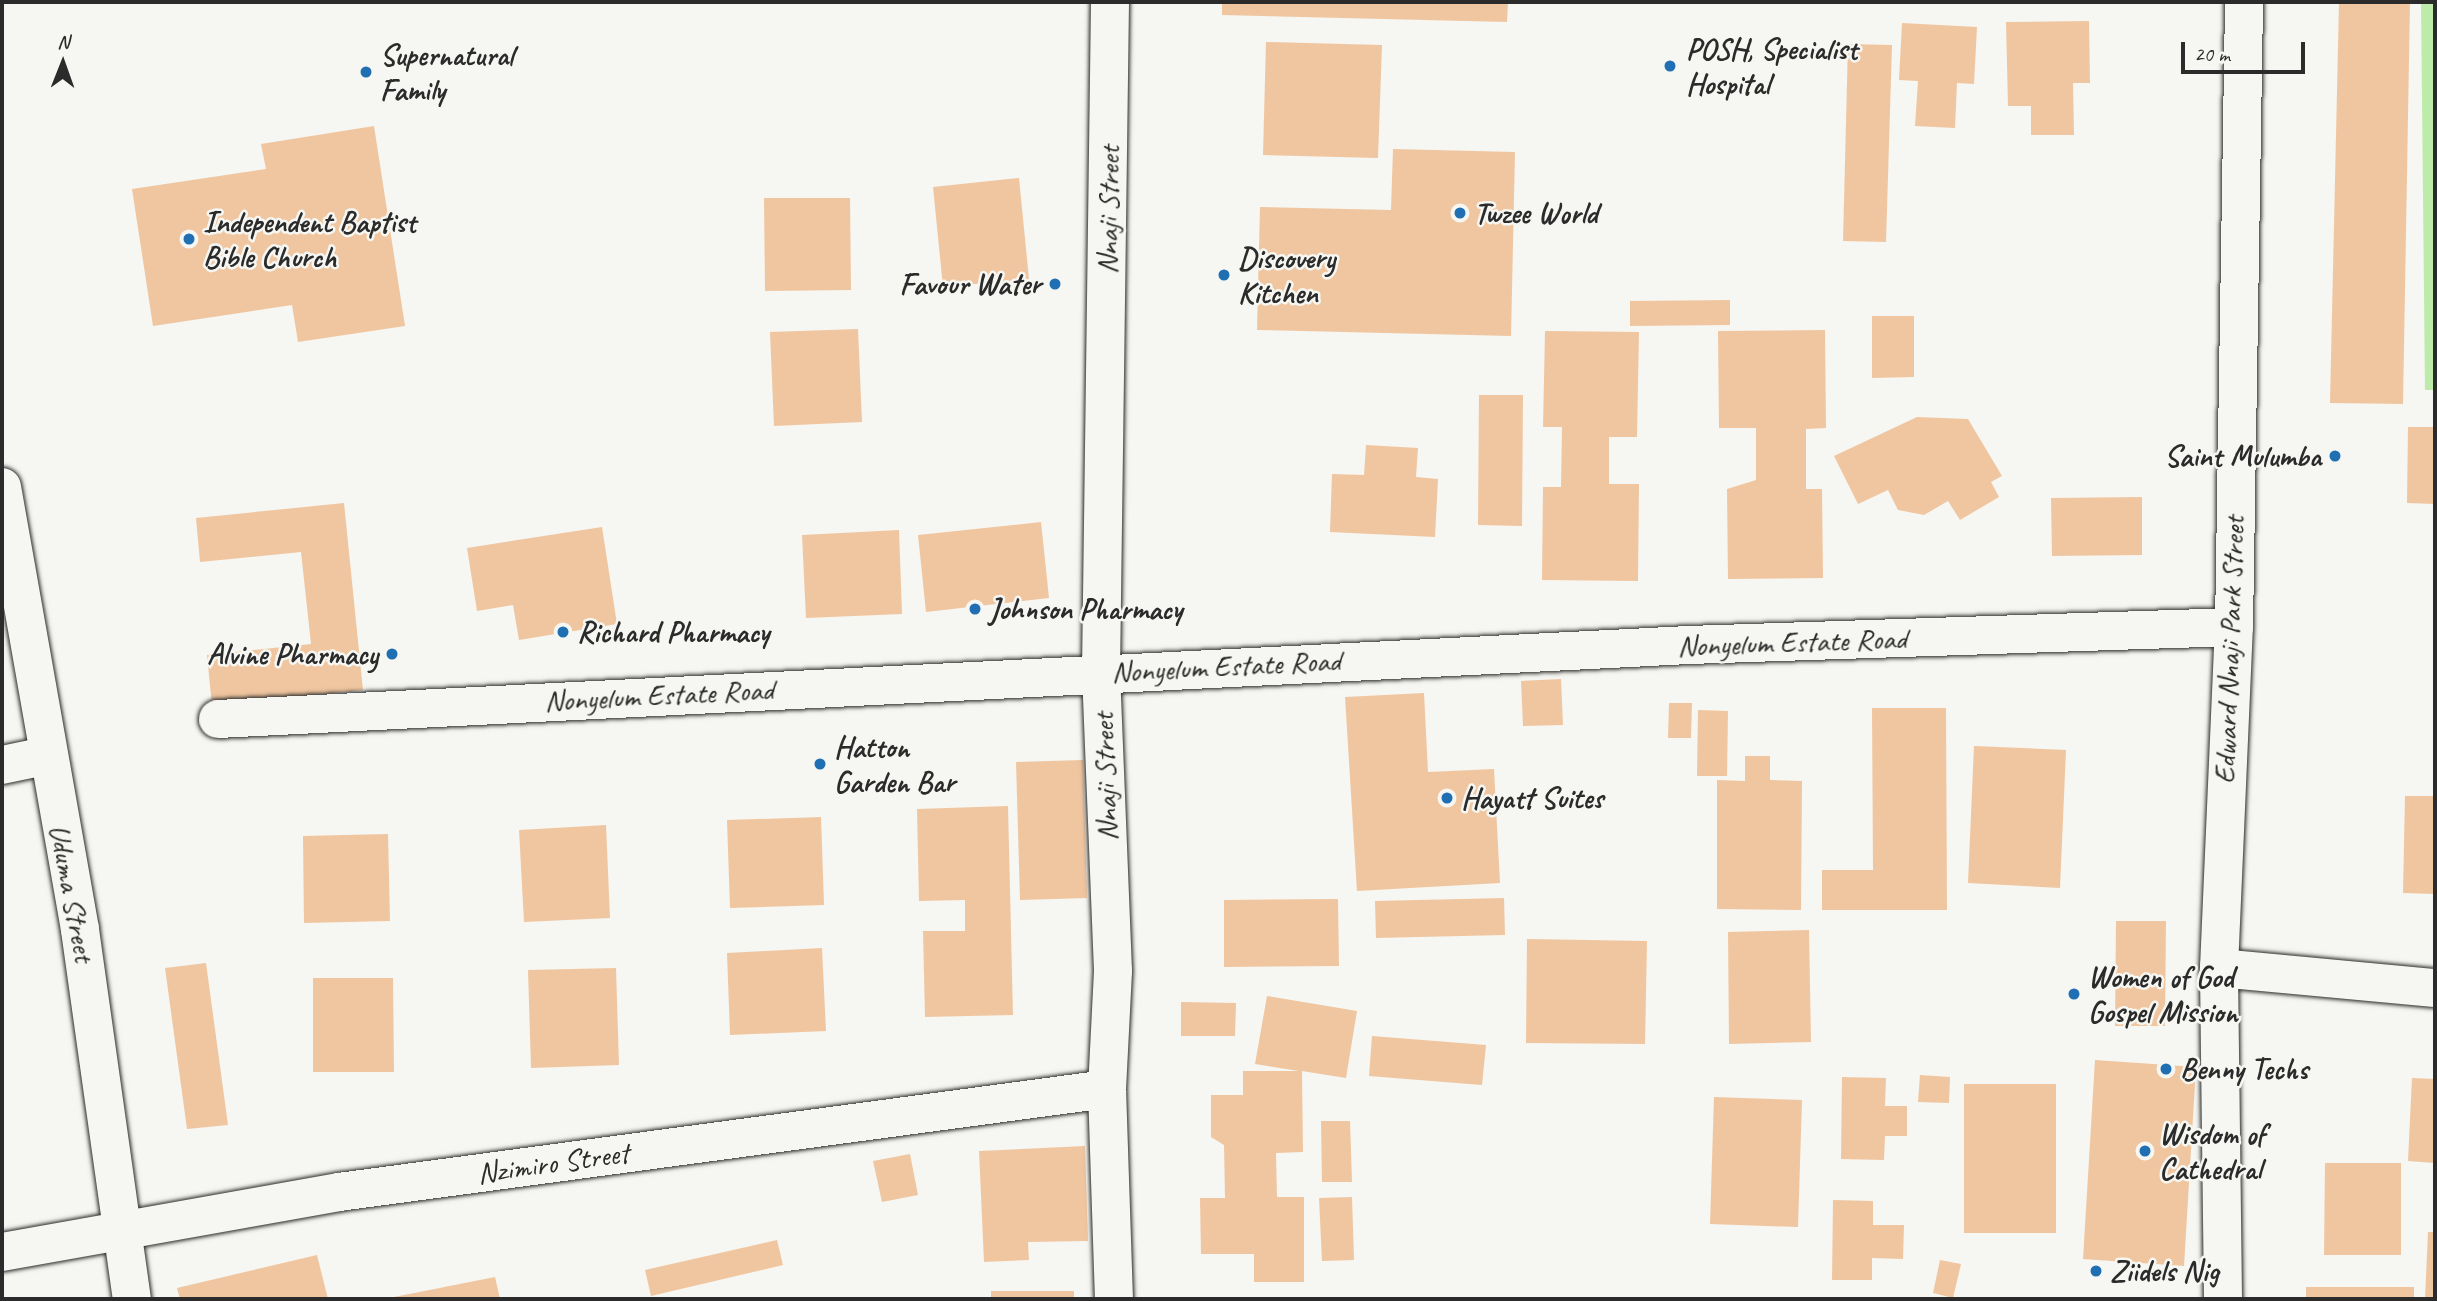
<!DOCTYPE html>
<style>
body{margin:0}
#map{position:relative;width:2437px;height:1301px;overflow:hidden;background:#f6f6f2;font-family:Caveat,sans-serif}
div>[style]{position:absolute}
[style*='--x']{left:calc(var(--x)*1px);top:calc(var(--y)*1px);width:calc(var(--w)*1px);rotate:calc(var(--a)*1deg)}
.green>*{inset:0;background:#bdecaa}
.building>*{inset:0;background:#f0c6a0}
.roads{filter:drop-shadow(0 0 2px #2b2b2b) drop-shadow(0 0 2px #2b2b2b)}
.street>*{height:38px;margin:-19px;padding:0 19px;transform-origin:19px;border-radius:19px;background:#f6f6f2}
.secondary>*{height:38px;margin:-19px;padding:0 19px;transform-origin:19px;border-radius:19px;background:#f6f6f2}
.dots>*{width:19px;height:19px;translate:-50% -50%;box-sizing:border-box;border:4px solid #f6f6f2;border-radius:50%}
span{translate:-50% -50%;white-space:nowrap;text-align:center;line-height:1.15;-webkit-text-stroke:5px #f6f6f2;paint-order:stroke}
.poi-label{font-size:30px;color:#2b2b2b;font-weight:700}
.left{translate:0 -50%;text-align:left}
.right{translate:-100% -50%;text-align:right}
.street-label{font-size:30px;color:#2b2b2b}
.frame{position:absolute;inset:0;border:4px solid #2b2b2b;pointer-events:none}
.north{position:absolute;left:28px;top:28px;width:70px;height:70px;-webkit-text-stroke:5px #f6f6f2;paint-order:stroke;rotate:1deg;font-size:19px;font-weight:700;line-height:28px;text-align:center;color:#2b2b2b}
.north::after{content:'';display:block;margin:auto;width:24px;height:32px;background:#2b2b2b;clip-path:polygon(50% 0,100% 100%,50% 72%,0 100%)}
.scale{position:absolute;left:2181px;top:42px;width:124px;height:32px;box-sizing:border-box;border:4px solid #2b2b2b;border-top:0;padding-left:9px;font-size:21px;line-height:24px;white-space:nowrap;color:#2b2b2b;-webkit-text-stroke:5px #f6f6f2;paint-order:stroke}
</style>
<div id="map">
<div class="green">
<div style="clip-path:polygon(2421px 2px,2435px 2px,2435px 390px,2425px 390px)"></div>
</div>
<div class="building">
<div style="clip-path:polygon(1222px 2px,1508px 2px,1507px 22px,1222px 15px)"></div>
<div style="clip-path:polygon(2339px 2px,2410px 2px,2403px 404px,2330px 403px)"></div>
<div style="clip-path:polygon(2089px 21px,2090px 83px,2073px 83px,2074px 135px,2031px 135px,2031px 106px,2008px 106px,2006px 22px)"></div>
<div style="clip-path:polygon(1902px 23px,1977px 27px,1974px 84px,1957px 83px,1955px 128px,1915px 126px,1918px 81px,1899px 80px)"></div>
<div style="clip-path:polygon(1266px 42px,1382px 45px,1378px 158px,1263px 155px)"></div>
<div style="clip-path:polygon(1848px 44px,1892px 45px,1886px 242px,1843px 241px)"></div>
<div style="clip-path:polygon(374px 126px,405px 326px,298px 342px,292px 305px,153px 326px,132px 189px,266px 169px,261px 144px)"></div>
<div style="clip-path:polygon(1393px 149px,1515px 152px,1511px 336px,1257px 330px,1260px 207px,1391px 210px)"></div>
<div style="clip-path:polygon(1019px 178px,1029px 279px,943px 287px,933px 187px)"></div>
<div style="clip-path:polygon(764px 198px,850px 198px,851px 290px,765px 291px)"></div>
<div style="clip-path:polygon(1730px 300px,1730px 325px,1630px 326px,1630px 301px)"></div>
<div style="clip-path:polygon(1872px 316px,1914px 316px,1914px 377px,1872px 378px)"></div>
<div style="clip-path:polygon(858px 329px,862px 422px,774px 426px,770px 332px)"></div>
<div style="clip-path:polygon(1825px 330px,1826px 428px,1806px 429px,1806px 489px,1822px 489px,1823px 578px,1728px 579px,1727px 489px,1756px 480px,1756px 428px,1719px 428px,1718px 331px)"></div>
<div style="clip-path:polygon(1545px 331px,1639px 332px,1637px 437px,1609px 437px,1609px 484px,1639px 484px,1638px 581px,1542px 580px,1543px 487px,1561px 487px,1562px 427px,1543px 427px)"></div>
<div style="clip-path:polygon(1479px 395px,1523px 395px,1522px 526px,1478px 525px)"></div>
<div style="clip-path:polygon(1917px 417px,1968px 419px,2002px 476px,1991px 482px,1999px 497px,1960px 520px,1948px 501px,1924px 515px,1898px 510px,1888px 490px,1858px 504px,1834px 456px)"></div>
<div style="clip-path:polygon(2408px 427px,2435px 427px,2435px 504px,2407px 503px)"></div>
<div style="clip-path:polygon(1366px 445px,1418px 448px,1416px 477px,1438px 479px,1435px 537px,1330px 532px,1332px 474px,1364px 475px)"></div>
<div style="clip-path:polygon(2142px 497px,2142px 555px,2052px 556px,2051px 498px)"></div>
<div style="clip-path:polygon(344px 503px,363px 690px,212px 706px,207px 655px,311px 644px,301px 552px,200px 562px,196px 518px)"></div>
<div style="clip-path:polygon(1041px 522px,1049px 598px,926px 612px,918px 535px)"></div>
<div style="clip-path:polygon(602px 527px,617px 624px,519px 640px,513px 605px,477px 611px,467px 548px)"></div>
<div style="clip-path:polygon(899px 530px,902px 614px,806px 618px,802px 535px)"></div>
<div style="clip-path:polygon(1561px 679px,1563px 725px,1523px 726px,1521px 681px)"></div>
<div style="clip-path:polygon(1424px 693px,1428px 772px,1494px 769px,1500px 883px,1357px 891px,1345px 697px)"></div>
<div style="clip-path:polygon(1669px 703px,1692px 703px,1691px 738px,1668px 738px)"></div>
<div style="clip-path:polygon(1872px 708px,1946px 708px,1947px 910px,1822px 910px,1822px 870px,1873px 870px)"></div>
<div style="clip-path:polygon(1698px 710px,1728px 711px,1727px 776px,1697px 776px)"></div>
<div style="clip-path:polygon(1974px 746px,2066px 750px,2060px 888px,1968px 883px)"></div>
<div style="clip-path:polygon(1745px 756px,1770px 756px,1770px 780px,1802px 781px,1801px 910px,1717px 909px,1717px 780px,1745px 781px)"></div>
<div style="clip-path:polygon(1083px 760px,1087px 898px,1020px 900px,1016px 762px)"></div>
<div style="clip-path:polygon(2405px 796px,2435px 796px,2435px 894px,2403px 893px)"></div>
<div style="clip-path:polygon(1008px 806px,1013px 1015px,925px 1017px,923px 931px,965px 931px,965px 900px,919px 901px,917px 809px)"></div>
<div style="clip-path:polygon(821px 817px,824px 905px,730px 908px,727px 820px)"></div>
<div style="clip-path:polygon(606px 825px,610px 918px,524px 922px,519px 830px)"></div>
<div style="clip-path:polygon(388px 834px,390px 921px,304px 923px,303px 836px)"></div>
<div style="clip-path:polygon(1504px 898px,1505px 935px,1376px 938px,1375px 901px)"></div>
<div style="clip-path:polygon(1338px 899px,1339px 966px,1224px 967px,1224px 900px)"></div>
<div style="clip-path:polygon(2116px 921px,2166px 921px,2165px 1026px,2115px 1026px)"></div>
<div style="clip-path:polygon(1809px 930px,1811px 1042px,1729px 1044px,1728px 932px)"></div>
<div style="clip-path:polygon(1527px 939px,1647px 941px,1645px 1044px,1526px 1043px)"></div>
<div style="clip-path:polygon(822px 948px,826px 1031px,730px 1035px,727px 953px)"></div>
<div style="clip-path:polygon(206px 963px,228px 1125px,187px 1129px,165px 968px)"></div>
<div style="clip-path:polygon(616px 968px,619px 1065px,531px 1068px,528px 970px)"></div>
<div style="clip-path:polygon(313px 978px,393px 978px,394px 1072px,313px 1072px)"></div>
<div style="clip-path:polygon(1267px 996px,1357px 1011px,1346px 1078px,1302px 1071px,1303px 1152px,1276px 1153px,1277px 1197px,1304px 1197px,1304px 1282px,1254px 1282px,1254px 1254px,1201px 1254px,1200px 1198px,1225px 1198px,1224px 1145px,1211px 1137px,1211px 1095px,1243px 1095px,1243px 1071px,1299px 1071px,1255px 1064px)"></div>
<div style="clip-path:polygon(1181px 1002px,1236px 1003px,1235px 1036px,1181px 1036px)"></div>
<div style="clip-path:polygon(1372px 1036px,1486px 1045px,1482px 1085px,1369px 1076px)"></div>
<div style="clip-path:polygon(2095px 1060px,2196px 1067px,2184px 1266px,2083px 1259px)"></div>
<div style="clip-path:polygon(1920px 1075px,1950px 1077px,1949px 1103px,1918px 1102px)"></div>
<div style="clip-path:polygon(1842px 1077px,1886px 1078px,1885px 1106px,1907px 1106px,1907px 1136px,1885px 1136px,1884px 1160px,1841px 1159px)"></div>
<div style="clip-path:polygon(2412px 1078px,2435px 1079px,2435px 1163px,2408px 1161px)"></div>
<div style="clip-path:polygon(1964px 1084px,2056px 1084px,2056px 1233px,1964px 1233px)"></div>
<div style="clip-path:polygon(1714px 1097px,1802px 1100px,1798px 1227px,1710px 1224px)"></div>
<div style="clip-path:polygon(1321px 1121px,1350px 1121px,1352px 1182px,1322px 1182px)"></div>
<div style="clip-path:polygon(1085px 1146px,1088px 1241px,1028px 1242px,1029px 1260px,984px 1262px,979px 1151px)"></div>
<div style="clip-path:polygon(910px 1154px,918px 1195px,882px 1202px,873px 1161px)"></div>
<div style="clip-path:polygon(2325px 1163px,2401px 1163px,2401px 1255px,2324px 1255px)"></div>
<div style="clip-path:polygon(1352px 1197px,1354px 1260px,1322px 1261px,1319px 1198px)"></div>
<div style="clip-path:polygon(1833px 1200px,1873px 1201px,1873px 1225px,1904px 1225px,1903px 1259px,1872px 1258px,1872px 1280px,1832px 1280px)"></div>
<div style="clip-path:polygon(2428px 1232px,2435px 1232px,2435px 1299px,2425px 1299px)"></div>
<div style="clip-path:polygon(777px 1240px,783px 1265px,651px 1296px,645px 1270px)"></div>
<div style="clip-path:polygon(317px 1255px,328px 1299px,180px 1299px,177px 1288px)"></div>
<div style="clip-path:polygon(1940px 1260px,1961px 1264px,1953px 1298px,1933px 1293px)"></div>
<div style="clip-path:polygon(495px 1277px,500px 1299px,389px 1299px,389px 1298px)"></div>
<div style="clip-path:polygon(2306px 1287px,2414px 1287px,2414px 1299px,2306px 1299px)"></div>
<div style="clip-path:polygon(991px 1291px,1074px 1291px,1074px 1299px,991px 1299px)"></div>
</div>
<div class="roads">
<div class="street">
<div style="--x:1110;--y:2;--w:670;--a:90.77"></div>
<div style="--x:1101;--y:672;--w:299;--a:87.7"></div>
<div style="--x:1113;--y:971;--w:118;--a:92.9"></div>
<div style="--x:1107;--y:1089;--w:210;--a:88.1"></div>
<div style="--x:218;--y:719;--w:1473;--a:-2.88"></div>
<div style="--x:1689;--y:645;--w:545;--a:-1.89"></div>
<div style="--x:2;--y:765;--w:44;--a:-11.8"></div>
<div style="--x:2219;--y:968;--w:217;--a:5.3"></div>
<div style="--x:2;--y:1252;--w:342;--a:-10.1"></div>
<div style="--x:339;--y:1192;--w:775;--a:-7.64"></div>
<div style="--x:2223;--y:1299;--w:331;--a:-90.7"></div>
<div style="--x:2219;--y:968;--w:341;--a:-87.5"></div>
<div style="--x:2234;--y:627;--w:625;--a:-89.08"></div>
</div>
<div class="secondary">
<div style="--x:2;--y:487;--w:450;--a:80"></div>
<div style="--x:80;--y:930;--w:373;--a:82"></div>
</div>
</div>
<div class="dots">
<div style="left:1670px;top:66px;background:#1f6fb2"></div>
<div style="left:366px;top:72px;background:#1f6fb2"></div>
<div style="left:1460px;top:213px;background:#1f6fb2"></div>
<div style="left:189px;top:239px;background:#1f6fb2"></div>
<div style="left:1224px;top:275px;background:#1f6fb2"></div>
<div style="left:1055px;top:284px;background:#1f6fb2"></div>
<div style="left:2335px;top:456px;background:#1f6fb2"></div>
<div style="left:975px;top:609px;background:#1f6fb2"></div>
<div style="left:563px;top:632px;background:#1f6fb2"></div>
<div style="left:392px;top:654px;background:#1f6fb2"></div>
<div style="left:820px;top:764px;background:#1f6fb2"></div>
<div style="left:1447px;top:798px;background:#1f6fb2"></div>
<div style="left:2074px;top:994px;background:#1f6fb2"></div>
<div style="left:2166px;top:1069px;background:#1f6fb2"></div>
<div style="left:2145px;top:1151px;background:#1f6fb2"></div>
<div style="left:2096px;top:1271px;background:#1f6fb2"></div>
</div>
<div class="poi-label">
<span class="left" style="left:1686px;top:66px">POSH, Specialist<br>Hospital</span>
<span class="left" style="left:380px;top:72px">Supernatural<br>Family</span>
<span class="left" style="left:1474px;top:213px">Twzee World</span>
<span class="left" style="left:203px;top:239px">Independent Baptist<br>Bible Church</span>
<span class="left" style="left:1238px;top:275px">Discovery<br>Kitchen</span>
<span class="right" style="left:1041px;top:284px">Favour Water</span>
<span class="right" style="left:2321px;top:456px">Saint Mulumba</span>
<span class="left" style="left:989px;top:609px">Johnson Pharmacy</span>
<span class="left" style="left:577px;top:632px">Richard Pharmacy</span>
<span class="right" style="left:378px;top:654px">Alvine Pharmacy</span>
<span class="left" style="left:834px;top:764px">Hatton<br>Garden Bar</span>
<span class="left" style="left:1461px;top:798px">Hayatt Suites</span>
<span class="left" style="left:2088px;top:994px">Women of God<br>Gospel Mission</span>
<span class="left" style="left:2180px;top:1069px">Benny Techs</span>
<span class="left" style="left:2159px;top:1151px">Wisdom of<br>Cathedral</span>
<span class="left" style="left:2110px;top:1271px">Ziidels Nig</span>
</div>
<div class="street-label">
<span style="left:1108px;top:210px;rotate:-89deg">Nnaji Street</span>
<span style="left:1792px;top:642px;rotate:-2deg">Nonyelum Estate Road</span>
<span style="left:2229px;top:650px;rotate:-88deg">Edward Nnaji Park Street</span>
<span style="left:1226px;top:666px;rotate:-3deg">Nonyelum Estate Road</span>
<span style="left:659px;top:695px;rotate:-3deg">Nonyelum Estate Road</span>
<span style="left:1105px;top:777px;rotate:-92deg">Nnaji Street</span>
<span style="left:72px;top:893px;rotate:79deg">Uduma Street</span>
<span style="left:553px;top:1163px;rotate:-8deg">Nzimiro Street</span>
</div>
<div class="frame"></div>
<div class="north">N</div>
<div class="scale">20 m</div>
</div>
